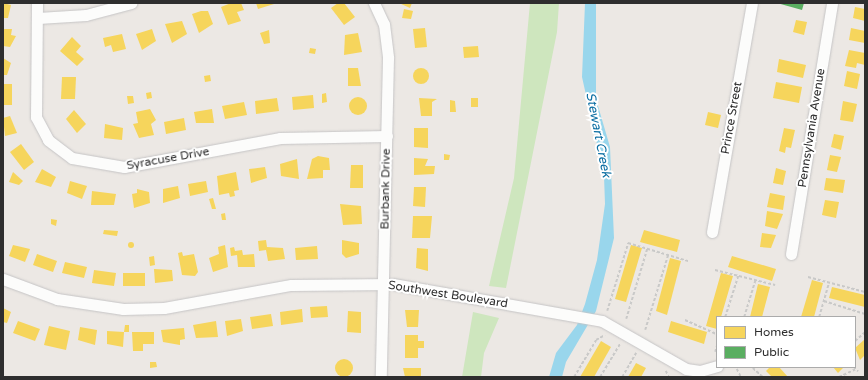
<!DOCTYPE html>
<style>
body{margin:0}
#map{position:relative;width:868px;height:380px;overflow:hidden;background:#ece8e4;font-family:"Varela Round",sans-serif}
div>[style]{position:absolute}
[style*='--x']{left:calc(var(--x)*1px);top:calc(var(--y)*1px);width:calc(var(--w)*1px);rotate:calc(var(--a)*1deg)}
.green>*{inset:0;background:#cee6be}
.water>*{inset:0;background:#99d6ec}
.homes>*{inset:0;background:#f6d55c}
.round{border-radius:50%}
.public>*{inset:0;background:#5aae61}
.path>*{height:1.5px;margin-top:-0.75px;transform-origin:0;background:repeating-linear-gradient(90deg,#c9c9c8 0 3px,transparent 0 5px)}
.roads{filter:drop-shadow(0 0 1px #c5c4c5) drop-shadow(0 0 1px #c5c4c5)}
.minor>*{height:11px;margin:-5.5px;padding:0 5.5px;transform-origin:5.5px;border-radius:5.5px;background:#fcfcfb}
span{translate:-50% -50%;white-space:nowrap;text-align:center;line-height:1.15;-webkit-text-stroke:4px #fff;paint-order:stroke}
.street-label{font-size:12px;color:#2e2e2e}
.water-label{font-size:13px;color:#0d6fa3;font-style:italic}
.frame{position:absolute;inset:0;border:4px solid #2e2e2e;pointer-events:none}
.legend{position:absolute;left:716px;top:316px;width:140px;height:52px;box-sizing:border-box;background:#fff;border:1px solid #ababab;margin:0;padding:5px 7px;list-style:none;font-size:12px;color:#2e2e2e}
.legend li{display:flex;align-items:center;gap:8px;height:20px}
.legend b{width:20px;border:1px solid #ababab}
</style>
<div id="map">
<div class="green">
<div style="clip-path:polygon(530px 3px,559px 3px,557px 32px,506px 288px,489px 286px,514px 178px)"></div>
<div style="clip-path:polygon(473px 312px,499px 318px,484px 353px,481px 377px,462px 377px)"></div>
</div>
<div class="water">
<div style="clip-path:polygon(585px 3px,596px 3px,596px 99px,610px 147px,614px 238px,596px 311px,566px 362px,562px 377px,549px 377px,556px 353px,577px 325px,585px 304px,597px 260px,605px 204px,604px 176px,582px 77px)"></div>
</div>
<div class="homes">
<div style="clip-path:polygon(3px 3px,11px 5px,8px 18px,3px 18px)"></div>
<div style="clip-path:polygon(231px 3px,241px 3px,244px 10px,237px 12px,241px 21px,228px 25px,221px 7px)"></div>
<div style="clip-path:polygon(256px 3px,274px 3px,274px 4px,258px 9px)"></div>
<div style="clip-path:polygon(338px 3px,344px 3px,355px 17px,344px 25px,331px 8px)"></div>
<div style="clip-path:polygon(399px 3px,412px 3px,410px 8px)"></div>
<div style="clip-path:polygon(855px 7px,865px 9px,865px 21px,853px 18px)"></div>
<div style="clip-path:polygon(404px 9px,413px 11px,411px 19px,402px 18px)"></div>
<div style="clip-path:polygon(201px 11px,208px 11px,213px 24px,199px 33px,192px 14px)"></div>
<div style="clip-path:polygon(796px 20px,807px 22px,804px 35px,793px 32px)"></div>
<div style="clip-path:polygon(182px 21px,187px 34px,172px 43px,165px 24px)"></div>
<div style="clip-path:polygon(425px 28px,427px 47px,415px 48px,413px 29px)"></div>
<div style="clip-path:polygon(851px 28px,865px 31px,865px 43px,849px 40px)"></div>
<div style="clip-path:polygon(3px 29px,12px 29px,11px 35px,16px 36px,10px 47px,3px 46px)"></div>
<div style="clip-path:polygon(152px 29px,156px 41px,142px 50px,136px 34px)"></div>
<div style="clip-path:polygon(269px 30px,270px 43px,264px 44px,260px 33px)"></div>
<div style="clip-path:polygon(358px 33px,362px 52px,344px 55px,345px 35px)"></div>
<div style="clip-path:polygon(122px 34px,126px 49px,113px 52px,111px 45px,105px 47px,103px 38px)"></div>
<div style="clip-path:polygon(72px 37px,81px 46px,76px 52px,84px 59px,77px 66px,60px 51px)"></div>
<div style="clip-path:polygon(478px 46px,479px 57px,464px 58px,463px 47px)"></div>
<div style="clip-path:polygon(310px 48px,316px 49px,315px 54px,309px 53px)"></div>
<div style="clip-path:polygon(849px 50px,865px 53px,865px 65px,857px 63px,856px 68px,845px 66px)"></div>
<div style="clip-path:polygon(3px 58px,11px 63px,7px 75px,3px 75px)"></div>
<div style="clip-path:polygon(779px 59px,806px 65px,803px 78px,777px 72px)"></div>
<div class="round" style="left:413px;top:68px;width:16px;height:16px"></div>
<div style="clip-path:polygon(348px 68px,358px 68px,361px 86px,348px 86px)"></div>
<div style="clip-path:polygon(847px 71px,860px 74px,857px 89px,844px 86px)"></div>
<div style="clip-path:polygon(210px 75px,211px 81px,205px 82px,204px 76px)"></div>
<div style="clip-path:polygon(62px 77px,76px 77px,75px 99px,61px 99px)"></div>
<div style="clip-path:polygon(776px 82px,802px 87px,799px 103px,773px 98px)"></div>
<div style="clip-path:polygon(3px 84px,12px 84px,12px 105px,3px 105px)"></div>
<div style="clip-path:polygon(151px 92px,152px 98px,147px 99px,146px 93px)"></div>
<div style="clip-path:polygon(326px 93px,327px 102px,322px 103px,322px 94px)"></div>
<div style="clip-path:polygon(313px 95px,314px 108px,293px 110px,292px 97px)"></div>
<div style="clip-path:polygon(127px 96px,133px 96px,134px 103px,128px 104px)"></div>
<div class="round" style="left:349px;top:97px;width:18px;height:18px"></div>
<div style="clip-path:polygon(277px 98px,279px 111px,256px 114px,255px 101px)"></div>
<div style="clip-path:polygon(419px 98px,437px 99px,432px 102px,432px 116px,421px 116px)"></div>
<div style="clip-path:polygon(471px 98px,478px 98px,478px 107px,471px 107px)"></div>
<div style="clip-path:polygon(450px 100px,455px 101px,456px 112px,450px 112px)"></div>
<div style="clip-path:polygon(843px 101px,857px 104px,853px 122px,840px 120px)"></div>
<div style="clip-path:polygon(244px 102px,247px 115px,225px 119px,222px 106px)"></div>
<div style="clip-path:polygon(150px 109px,156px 120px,151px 124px,154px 135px,139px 138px,133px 124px,138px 123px,136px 112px)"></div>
<div style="clip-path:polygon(212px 109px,214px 123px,196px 123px,194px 112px)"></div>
<div style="clip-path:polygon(74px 110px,86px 124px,77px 133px,66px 119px)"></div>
<div style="clip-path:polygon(708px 112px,721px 115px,718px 128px,705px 125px)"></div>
<div style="clip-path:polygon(10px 116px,17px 133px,5px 136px,3px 118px)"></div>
<div style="clip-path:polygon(184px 118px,186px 130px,166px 134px,164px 122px)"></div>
<div style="clip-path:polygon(105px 124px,123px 128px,122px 140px,104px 138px)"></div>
<div style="clip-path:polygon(414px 128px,428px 128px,428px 148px,414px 147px)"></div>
<div style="clip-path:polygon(784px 128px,795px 130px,791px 148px,786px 147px,785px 153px,779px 151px)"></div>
<div style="clip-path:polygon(834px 134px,844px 136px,841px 150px,831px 147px)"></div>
<div style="clip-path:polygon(21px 144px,34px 162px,24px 170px,10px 152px)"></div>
<div style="clip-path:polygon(444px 154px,450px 155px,449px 160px,444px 160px)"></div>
<div style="clip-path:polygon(830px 155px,841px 157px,837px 172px,827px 170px)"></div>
<div style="clip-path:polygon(318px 156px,329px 158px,330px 170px,323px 170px,323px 178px,307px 179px,312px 159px)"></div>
<div style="clip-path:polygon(414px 158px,428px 159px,425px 166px,435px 166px,434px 174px,414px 175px)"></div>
<div style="clip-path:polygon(297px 159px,299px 179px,281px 176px,280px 164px)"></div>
<div style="clip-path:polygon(351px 165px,363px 165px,363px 188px,350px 188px)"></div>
<div style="clip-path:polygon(265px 167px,267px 178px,251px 183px,249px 169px)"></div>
<div style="clip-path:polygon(776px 168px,786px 171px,783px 185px,773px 183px)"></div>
<div style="clip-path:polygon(42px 169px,56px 177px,51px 187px,35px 182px)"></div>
<div style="clip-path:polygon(13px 172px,23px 181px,19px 185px,9px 182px)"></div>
<div style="clip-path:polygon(236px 172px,239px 190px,234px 191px,235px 196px,230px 197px,229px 193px,219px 195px,217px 176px)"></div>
<div style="clip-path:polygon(826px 178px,845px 180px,843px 193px,824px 190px)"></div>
<div style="clip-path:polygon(70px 181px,87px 186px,82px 199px,67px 193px)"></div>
<div style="clip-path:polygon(206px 181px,208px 192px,190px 196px,188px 184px)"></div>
<div style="clip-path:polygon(178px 186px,180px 198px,163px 203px,163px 189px)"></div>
<div style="clip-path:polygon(414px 187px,426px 187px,425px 207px,413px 206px)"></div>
<div style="clip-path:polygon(137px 189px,149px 192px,150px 203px,134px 208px,132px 194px,137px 193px)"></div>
<div style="clip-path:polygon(92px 191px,116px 194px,114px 205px,91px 205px)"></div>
<div style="clip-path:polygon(770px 193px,785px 196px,783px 210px,767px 207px)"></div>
<div style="clip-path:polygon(213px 198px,216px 209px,212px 209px,209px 199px)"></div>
<div style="clip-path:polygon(825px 200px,839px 202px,836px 218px,822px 215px)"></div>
<div style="clip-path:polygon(340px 204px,361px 206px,362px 224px,343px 225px)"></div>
<div style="clip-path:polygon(767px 211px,783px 214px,777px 229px,765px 226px)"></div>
<div style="clip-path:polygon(225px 213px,226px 220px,222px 220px,221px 214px)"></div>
<div style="clip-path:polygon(413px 216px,432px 216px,430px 238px,412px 238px)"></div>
<div style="clip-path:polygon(51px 219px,57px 220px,56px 226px,51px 224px)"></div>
<div style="clip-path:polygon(104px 230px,118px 231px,117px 236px,103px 234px)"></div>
<div style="clip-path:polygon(644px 230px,680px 240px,677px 252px,640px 242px)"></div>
<div style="clip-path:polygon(762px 233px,776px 235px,771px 248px,760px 247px)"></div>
<div style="clip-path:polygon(266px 240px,267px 247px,283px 248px,285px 259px,268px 261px,266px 250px,259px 251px,258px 241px)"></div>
<div style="clip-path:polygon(342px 240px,359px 243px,359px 254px,346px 258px,342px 254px)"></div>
<div class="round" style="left:128px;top:242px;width:6px;height:6px"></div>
<div style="clip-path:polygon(13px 245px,30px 249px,25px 262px,9px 256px)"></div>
<div style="clip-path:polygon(225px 245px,228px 267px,213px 272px,209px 258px,219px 254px,218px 247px)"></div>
<div style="clip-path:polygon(631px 245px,642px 248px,626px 302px,615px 299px)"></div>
<div style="clip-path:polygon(317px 246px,318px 259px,296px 260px,295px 248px)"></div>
<div style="clip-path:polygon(234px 247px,235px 251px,242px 250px,243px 255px,254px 254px,255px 267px,238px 267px,237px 255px,231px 256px,230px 248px)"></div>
<div style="clip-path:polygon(417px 248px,428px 249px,428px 271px,416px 268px)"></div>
<div style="clip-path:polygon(182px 252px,183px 256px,194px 254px,198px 272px,195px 276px,182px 275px,178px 253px)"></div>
<div style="clip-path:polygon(37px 254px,57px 261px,53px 272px,33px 265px)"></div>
<div style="clip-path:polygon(154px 256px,155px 265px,150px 266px,149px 257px)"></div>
<div style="clip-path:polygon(732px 256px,776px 269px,772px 281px,728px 267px)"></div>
<div style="clip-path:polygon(670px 258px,681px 261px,667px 315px,656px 311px)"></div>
<div style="clip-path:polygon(65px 262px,87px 267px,84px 278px,62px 273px)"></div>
<div style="clip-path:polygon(154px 269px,172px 270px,173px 281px,155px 283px)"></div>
<div style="clip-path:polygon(94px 270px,116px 273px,114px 286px,92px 283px)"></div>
<div style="clip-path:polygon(123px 273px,145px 273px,145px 286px,123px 286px)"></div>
<div style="clip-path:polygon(721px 273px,733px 276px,721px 317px,717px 317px,717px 329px,706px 326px)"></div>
<div style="clip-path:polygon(812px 280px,823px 283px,814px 317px,801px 317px)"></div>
<div style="clip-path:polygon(758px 284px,770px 287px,762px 317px,750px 317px)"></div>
<div style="clip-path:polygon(832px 287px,865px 295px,865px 307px,829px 298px)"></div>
<div style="clip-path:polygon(327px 306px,328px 317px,311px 318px,310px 307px)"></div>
<div style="clip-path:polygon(3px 308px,11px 312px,7px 323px,3px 322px)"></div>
<div style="clip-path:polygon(302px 309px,303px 322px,281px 325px,280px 312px)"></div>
<div style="clip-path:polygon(405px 310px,419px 310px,418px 327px,407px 327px)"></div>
<div style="clip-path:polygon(348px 311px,361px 312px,361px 333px,347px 332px)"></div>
<div style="clip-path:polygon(271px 314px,273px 326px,252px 329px,250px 317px)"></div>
<div style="clip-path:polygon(241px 319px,243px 331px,227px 336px,225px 321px)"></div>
<div style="clip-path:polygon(18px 321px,40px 329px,35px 341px,13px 333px)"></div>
<div style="clip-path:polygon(216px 321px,218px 337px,196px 338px,193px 325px)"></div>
<div style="clip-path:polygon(671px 321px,707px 332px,704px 344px,668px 332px)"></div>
<div style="clip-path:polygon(125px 325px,129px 325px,129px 332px,124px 332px)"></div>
<div style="clip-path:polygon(49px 326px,70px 331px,66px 350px,44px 345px)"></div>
<div style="clip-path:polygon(80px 327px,97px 330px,95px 345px,78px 340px)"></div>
<div style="clip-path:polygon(184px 328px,185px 339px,180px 340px,180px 345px,163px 342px,161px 330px)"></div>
<div style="clip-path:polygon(107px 331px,124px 332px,123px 347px,107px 344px)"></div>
<div style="clip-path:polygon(132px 332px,154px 332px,154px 344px,143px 344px,143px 351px,133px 351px)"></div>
<div style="clip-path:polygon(405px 335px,418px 335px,418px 341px,424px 341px,424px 348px,418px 348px,418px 358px,405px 358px)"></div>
<div style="clip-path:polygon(865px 339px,865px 355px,860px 360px,855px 348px)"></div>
<div style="clip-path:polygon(601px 341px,611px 347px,594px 377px,580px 377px)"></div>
<div class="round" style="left:335px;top:359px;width:18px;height:18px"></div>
<div style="clip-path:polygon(150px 362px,156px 362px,157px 367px,150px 368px)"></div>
<div style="clip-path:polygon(636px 363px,646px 368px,641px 377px,628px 377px)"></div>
<div style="clip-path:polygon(770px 367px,779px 367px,788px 377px,772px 377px,766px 371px)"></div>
<div style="clip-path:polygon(833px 367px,844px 367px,838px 373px)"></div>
<div style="clip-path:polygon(403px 368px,421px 368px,421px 377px,405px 377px)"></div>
</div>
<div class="public">
<div style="clip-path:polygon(777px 3px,804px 3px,802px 10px)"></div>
</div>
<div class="path">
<div style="--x:715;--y:270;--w:62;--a:14"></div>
<div style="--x:808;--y:277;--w:59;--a:14.7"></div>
<div style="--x:824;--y:301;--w:43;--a:17.6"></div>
<div style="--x:607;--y:311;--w:71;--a:-72.8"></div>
<div style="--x:628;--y:243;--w:63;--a:16.7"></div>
<div style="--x:725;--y:317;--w:43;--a:-72.4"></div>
<div style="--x:744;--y:317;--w:38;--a:-73"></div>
<div style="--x:819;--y:317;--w:36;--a:-74"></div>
<div style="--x:626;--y:319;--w:73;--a:-73.3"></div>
<div style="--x:685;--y:320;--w:35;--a:24"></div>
<div style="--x:645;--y:330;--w:78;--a:-73"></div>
<div style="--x:855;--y:341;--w:13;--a:-42"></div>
<div style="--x:715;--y:352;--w:7;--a:-74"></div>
<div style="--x:854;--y:367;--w:6;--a:45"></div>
<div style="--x:753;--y:368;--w:13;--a:42"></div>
<div style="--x:737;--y:369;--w:9;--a:63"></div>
<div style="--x:666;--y:371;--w:7;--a:63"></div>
<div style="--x:574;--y:377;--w:43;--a:-59.3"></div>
<div style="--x:596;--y:340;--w:10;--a:-29"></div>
<div style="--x:600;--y:377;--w:39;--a:-59"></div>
<div style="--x:622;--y:377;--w:28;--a:-60"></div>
<div style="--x:839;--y:377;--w:19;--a:-25"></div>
</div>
<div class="roads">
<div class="minor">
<div style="--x:37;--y:3;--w:114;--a:90.5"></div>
<div style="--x:36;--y:117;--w:26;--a:62"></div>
<div style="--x:48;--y:140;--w:30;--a:37"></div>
<div style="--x:72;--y:158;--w:53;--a:9.8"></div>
<div style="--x:124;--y:167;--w:159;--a:-10.5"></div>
<div style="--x:280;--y:138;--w:107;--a:-1.1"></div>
<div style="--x:374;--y:3;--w:23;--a:65"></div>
<div style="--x:384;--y:24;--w:34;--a:83"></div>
<div style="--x:388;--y:58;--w:319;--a:91.3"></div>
<div style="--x:38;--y:18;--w:48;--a:-3.6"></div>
<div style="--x:86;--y:15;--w:47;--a:-14.9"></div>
<div style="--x:712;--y:232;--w:232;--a:-80.1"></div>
<div style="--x:791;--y:254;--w:254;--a:-80.7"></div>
<div style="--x:3;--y:279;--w:58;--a:20.3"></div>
<div style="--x:57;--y:299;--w:67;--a:8.6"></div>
<div style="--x:123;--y:309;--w:41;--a:-1.4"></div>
<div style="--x:164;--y:308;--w:129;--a:-10.3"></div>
<div style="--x:291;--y:285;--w:102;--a:-0.6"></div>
<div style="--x:393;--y:284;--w:212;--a:10"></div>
<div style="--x:602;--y:321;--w:97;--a:29.7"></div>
<div style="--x:686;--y:369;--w:14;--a:8"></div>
<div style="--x:700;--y:371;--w:18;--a:-16"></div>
</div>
</div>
<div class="street-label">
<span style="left:732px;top:118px;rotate:-80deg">Prince Street</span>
<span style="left:812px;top:128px;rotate:-81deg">Pennsylvania Avenue</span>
<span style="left:168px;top:159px;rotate:-10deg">Syracuse Drive</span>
<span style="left:386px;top:189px;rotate:-89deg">Burbank Drive</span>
<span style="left:448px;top:295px;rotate:9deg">Southwest Boulevard</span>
</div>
<div class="water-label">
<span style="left:598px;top:135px;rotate:79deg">Stewart Creek</span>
</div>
<div class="frame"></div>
<ul class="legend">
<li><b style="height:11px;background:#f6d55c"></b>Homes</li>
<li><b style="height:11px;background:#5aae61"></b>Public</li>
</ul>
</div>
